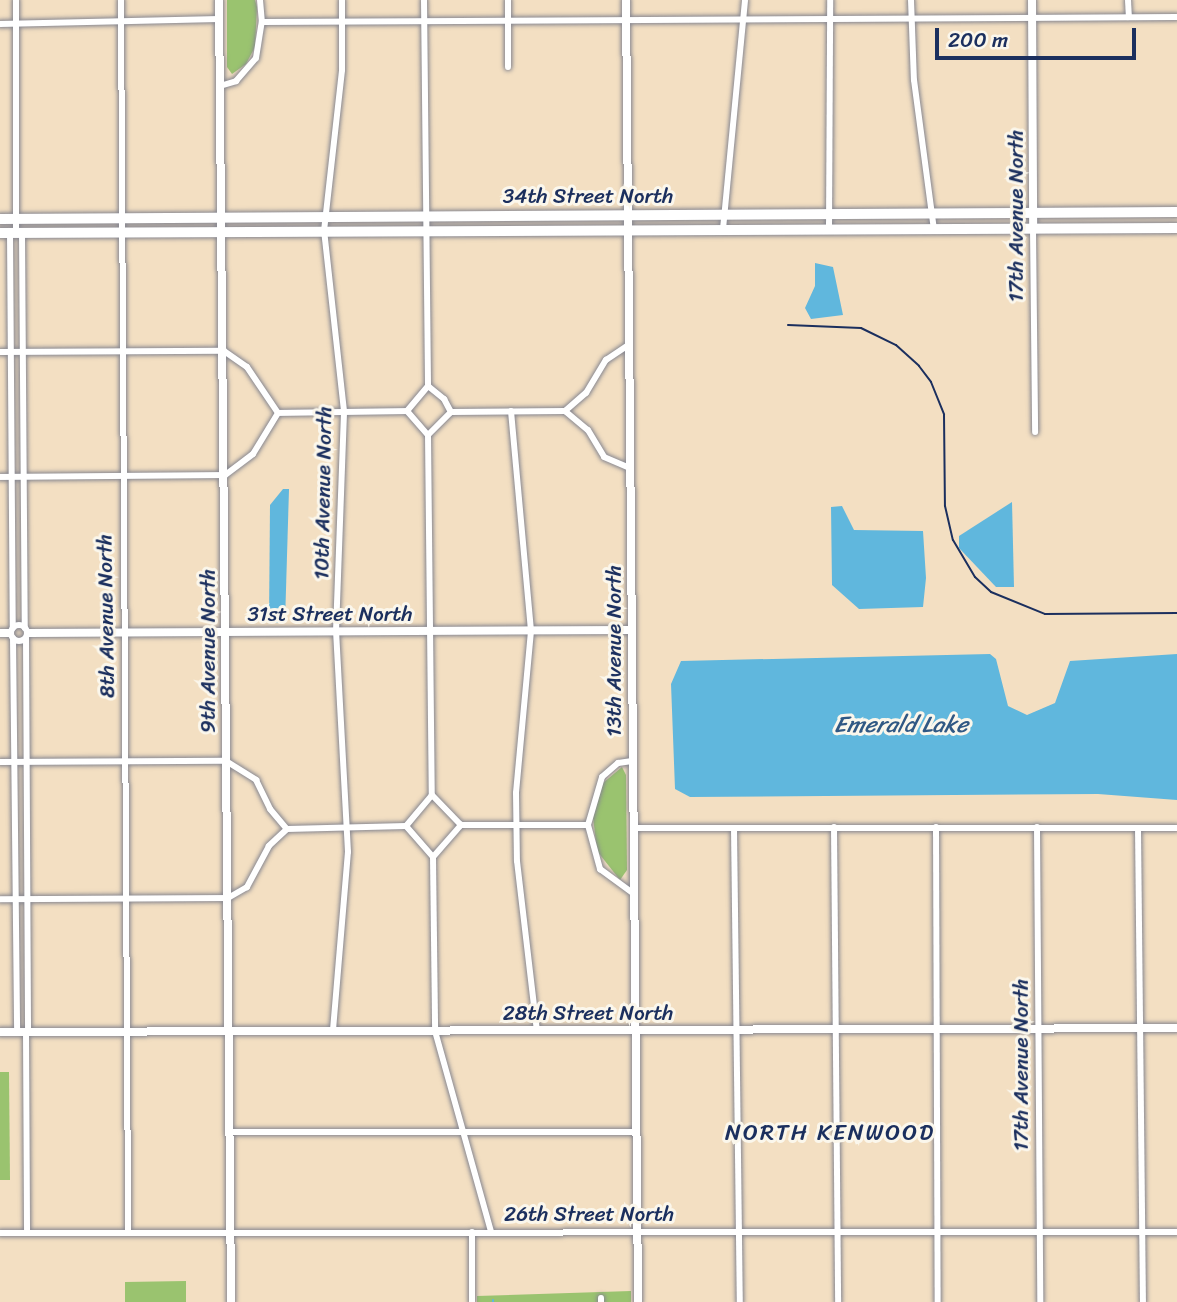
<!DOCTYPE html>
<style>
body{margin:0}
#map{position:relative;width:1177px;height:1302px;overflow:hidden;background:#f3dfc2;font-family:Sriracha,sans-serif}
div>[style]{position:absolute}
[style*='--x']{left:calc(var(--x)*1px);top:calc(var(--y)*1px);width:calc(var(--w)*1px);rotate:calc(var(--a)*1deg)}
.green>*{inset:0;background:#9ac36f}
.water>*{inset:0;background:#60b7dd}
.stream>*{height:2px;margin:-1px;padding:0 1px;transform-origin:1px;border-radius:1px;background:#60b7dd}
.roads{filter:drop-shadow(0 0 2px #878790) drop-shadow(0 0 2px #878790)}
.minor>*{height:6px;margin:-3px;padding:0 3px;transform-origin:3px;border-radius:3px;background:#fff}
.minor>.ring{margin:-3px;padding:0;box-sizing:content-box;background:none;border:6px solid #fff;border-radius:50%}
.tertiary>*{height:8px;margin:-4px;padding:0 4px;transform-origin:4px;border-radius:4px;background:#fff}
.trunk>*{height:10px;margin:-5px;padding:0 5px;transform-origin:5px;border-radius:5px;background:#fff}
.rail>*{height:2px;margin:-1px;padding:0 1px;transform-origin:1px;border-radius:1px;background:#1b2f5e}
span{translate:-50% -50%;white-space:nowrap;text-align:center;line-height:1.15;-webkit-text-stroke:6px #fbf7ec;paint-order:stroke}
.street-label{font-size:21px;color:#1b2f5e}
.water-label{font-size:23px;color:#305884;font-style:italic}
.neighbourhood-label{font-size:23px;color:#1b2f5e;letter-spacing:2px}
.scale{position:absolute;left:935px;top:28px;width:201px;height:32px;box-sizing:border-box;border:4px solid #1b2f5e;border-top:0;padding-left:9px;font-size:21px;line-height:24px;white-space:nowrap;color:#1b2f5e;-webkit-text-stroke:5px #fbf7ec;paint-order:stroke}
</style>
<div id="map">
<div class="green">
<div style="clip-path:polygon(227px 0,255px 0,257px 7px,255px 47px,246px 64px,232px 74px,227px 67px)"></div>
<div style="clip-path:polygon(622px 767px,626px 775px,627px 870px,620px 880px,597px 851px,593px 817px,603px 783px)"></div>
<div style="clip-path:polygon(0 1072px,9px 1072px,10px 1180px,0 1180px)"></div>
<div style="clip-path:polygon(186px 1281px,186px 1302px,125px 1302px,125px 1282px)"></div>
<div style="clip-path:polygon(631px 1291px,631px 1302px,477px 1302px,477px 1296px)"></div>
</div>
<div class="water">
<div style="clip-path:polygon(815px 263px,833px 267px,843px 315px,811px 319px,805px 308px,815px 286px)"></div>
<div style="clip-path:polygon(283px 489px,289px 489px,285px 623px,269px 623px,270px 505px)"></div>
<div style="clip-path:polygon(1012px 502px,1014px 587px,996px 587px,959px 548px,959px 536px)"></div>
<div style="clip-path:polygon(842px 506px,854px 530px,923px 531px,926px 578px,923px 607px,859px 609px,832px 585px,831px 507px)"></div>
<div style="clip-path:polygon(990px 654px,996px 659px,1008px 706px,1027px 715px,1055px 703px,1070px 661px,1177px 654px,1177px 800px,1098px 794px,690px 797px,675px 789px,671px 684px,681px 661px)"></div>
</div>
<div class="stream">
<div style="--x:493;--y:1302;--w:2;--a:-90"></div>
</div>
<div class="roads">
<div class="minor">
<div style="--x:121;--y:0;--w:1233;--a:89.67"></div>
<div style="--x:260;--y:0;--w:22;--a:85"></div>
<div style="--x:262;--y:22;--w:915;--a:-0.31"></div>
<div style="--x:424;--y:0;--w:386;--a:89.4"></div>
<div style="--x:508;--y:0;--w:67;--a:90"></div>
<div style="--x:911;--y:0;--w:80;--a:87.9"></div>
<div style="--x:914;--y:80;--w:150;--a:82.4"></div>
<div style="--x:1128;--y:0;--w:17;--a:87"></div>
<div style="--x:0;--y:24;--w:219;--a:-1.3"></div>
<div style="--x:220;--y:86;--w:17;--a:-17"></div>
<div style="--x:236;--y:81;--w:30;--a:-49"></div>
<div style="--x:256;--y:58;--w:36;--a:-81"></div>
<div style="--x:723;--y:229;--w:230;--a:-84.5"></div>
<div style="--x:829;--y:229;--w:229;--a:-89.7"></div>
<div style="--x:1033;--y:229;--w:203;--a:89.4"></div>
<div style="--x:10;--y:233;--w:395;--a:89.6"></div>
<div style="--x:16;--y:233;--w:233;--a:-90"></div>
<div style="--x:22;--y:233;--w:395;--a:89.6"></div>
<div style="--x:0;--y:352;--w:224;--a:-0.3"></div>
<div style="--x:224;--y:351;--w:28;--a:35"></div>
<div style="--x:247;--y:367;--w:55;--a:56"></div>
<div style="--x:278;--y:413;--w:48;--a:121.4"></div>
<div style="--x:253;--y:454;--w:35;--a:143"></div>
<div style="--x:225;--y:475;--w:225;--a:179.5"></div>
<div style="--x:407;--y:411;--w:33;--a:-50"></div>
<div style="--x:428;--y:386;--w:21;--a:39"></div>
<div style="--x:444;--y:399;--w:15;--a:62"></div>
<div style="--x:407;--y:411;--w:32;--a:49"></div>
<div style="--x:511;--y:411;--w:221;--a:84.8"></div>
<div style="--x:531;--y:631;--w:163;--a:95.3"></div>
<div style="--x:516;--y:793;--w:68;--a:89.2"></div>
<div style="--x:517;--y:861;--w:170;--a:83.3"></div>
<div style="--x:565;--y:411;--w:30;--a:40"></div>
<div style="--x:588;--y:430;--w:31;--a:59"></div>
<div style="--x:604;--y:457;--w:28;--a:23"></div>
<div style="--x:451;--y:412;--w:114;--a:-0.5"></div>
<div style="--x:565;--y:411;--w:28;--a:-41"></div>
<div style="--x:586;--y:393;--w:39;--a:-59"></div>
<div style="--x:606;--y:360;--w:27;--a:-34"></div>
<div style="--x:278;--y:413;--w:129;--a:-0.9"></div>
<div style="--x:428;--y:435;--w:360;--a:89.4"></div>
<div style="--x:432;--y:795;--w:42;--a:46"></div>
<div style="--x:461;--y:825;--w:127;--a:0"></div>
<div style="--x:428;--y:435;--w:33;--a:-45"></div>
<div class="ring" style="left:11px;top:625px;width:10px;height:10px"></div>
<div style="--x:13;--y:638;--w:394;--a:89.4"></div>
<div style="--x:26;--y:638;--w:394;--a:89.7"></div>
<div style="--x:632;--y:761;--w:14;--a:172"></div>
<div style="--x:618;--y:763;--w:21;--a:139"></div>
<div style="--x:602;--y:777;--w:50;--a:106.3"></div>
<div style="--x:588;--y:825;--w:46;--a:74.7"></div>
<div style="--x:600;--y:869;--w:42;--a:36.3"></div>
<div style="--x:0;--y:762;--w:226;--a:-0.3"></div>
<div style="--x:226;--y:761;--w:36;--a:32"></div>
<div style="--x:256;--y:780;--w:32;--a:64"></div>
<div style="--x:270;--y:809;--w:26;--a:50"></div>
<div style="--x:287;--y:829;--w:25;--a:137"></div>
<div style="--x:269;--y:846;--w:47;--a:118.2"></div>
<div style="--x:247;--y:887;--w:22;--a:150"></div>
<div style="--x:228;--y:898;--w:228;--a:179.7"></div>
<div style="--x:406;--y:826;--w:41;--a:48.9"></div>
<div style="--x:834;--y:827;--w:475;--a:89.5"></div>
<div style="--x:936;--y:827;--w:475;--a:89.8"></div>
<div style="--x:1037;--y:827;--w:475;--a:89.6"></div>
<div style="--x:633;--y:828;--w:544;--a:0"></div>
<div style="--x:734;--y:828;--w:474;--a:89.3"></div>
<div style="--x:1138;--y:828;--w:474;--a:89.4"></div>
<div style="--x:287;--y:829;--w:119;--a:-1.4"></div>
<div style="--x:406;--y:826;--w:40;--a:-50"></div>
<div style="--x:433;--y:857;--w:174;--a:89.3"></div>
<div style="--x:435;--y:1031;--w:209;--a:74.4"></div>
<div style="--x:433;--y:857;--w:43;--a:-48.8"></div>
<div style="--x:333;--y:1030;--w:179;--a:-85.2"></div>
<div style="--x:348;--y:852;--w:221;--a:-93.1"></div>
<div style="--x:336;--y:631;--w:220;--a:-87.9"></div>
<div style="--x:344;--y:411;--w:181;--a:-96.3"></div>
<div style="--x:324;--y:231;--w:162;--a:-83.6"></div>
<div style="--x:342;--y:70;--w:70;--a:-90"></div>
<div style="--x:26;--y:1032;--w:201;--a:89.7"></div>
<div style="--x:231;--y:1132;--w:406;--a:0"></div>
<div style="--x:472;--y:1232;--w:70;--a:90"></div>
<div style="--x:0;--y:1233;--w:1177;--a:-0.05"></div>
<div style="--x:601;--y:1298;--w:4;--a:90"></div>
</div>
<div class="tertiary">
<div style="--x:219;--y:0;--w:1302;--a:89.47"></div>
<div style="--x:626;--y:0;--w:1302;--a:89.47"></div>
<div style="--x:1032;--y:0;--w:229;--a:89.7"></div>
<div style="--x:0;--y:633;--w:9;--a:0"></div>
<div style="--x:29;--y:633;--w:602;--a:-0.29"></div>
<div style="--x:0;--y:1032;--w:1177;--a:-0.19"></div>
</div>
<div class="trunk">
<div style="--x:0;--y:219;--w:1177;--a:-0.34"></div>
<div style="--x:0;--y:233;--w:1177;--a:-0.24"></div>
</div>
</div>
<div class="rail">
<div style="--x:788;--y:325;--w:73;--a:2.4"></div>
<div style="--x:861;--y:328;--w:39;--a:26"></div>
<div style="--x:896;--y:345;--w:31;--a:42"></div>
<div style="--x:919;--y:366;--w:20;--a:53"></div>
<div style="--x:931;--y:382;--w:35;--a:68"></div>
<div style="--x:944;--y:415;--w:91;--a:89.4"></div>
<div style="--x:945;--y:506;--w:35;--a:77"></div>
<div style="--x:953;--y:540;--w:43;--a:59.3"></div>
<div style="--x:975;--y:577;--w:22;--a:43"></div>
<div style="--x:991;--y:592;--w:58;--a:22.2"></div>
<div style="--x:1045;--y:614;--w:132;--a:-0.4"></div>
</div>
<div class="street-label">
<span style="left:588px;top:196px">34th Street North</span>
<span style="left:1016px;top:216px;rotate:-90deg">17th Avenue North</span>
<span style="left:323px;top:493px;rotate:-89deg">10th Avenue North</span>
<span style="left:330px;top:614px">31st Street North</span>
<span style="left:106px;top:616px;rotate:-91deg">8th Avenue North</span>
<span style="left:208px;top:651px;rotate:-90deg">9th Avenue North</span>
<span style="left:614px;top:651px;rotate:-90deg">13th Avenue North</span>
<span style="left:588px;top:1013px">28th Street North</span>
<span style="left:1021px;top:1065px;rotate:-90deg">17th Avenue North</span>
<span style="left:589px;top:1214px">26th Street North</span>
</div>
<div class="water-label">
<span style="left:901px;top:725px">Emerald Lake</span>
</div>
<div class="neighbourhood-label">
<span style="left:830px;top:1133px">NORTH KENWOOD</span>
</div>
<div class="scale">200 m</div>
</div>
